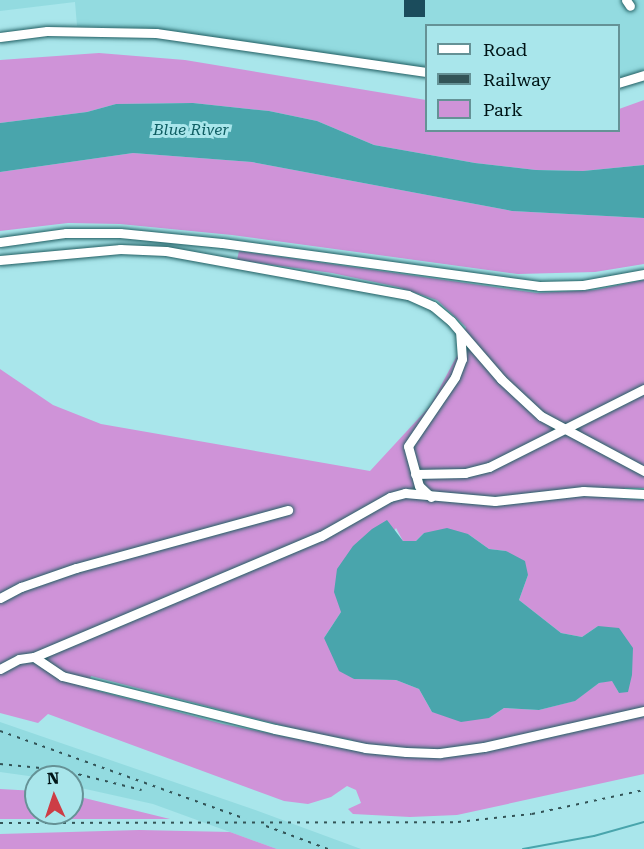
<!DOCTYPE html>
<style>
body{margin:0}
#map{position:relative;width:644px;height:849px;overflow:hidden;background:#a9e6eb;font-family:"Roboto Serif",serif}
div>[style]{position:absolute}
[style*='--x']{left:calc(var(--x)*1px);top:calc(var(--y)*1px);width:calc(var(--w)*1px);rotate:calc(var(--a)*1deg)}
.built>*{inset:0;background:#93dbe0}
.green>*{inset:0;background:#cf93d8}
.water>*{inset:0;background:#49a5ac}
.stream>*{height:2px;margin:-1px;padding:0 1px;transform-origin:1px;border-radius:1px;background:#49a5ac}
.building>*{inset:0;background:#1b4c5c}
.roads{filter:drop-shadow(0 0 2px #1f5d61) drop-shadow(0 0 2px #1f5d61)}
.minor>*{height:9px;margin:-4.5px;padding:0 4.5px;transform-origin:4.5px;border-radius:4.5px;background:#fff}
.rail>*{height:2px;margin-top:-1px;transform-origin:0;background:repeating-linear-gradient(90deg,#335457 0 3px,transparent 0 9px)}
span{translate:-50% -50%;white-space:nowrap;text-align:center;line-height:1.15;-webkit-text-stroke:6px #a9e6eb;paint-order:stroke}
.water-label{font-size:16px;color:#0f5e63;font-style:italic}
.legend{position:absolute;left:425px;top:24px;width:195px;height:108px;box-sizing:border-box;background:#a9e6eb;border:2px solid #659296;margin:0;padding:8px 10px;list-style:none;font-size:18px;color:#001517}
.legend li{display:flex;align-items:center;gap:12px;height:30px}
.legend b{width:30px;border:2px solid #659296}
.north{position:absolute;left:24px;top:765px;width:60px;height:60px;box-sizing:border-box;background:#a9e6eb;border:2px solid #659296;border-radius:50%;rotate:357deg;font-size:16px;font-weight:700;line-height:24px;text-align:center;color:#001517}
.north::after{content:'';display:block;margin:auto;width:21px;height:27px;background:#cd3d45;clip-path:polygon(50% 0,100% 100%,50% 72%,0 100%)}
</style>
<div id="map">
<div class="built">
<div style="clip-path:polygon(0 0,644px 0,644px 70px,619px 78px,618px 26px,426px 26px,426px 68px,147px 28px,77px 26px,75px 2px,0 11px)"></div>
<div style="clip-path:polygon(0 722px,258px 811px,361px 849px,277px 849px,153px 804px,72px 786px,72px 777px,36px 777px,0 772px)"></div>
</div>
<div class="green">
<div style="clip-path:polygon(99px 53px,185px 60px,426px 100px,426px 130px,618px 130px,619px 109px,644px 100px,644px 165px,583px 171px,536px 170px,475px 163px,374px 145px,317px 121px,269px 111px,193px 103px,116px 104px,87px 112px,0 123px,0 60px)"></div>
<div style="clip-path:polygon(133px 153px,252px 162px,512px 211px,644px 218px,644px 264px,595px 272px,518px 274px,232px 235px,120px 224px,68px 223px,0 231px,0 172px)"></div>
<div style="clip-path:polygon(evenodd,239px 251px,537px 293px,595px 290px,644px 280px,644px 488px,625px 488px,618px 498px,644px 500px,644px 774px,457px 815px,410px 817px,353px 814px,348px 809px,361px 803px,356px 790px,347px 786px,331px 797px,308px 804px,284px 801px,48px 714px,38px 723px,0 713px,0 369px,53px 405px,101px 424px,370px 471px,430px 406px,460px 350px,466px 327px,437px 300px,398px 287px,332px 273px,237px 260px,239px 251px,396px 528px,403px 541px,416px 541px,424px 533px,468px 534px,489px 549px,506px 551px,528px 575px,519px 600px,561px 633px,582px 637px,598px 626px,619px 693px,612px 680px,599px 683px,574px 701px,539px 710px,504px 708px,489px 718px,432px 712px,419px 689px,396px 680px,354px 679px,324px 638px,396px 528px,239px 251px,91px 676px,315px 734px,352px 740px,357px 751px,223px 724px,87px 688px,91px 676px)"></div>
<div style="clip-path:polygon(0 789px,36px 791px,36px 813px,72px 813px,72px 795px,170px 819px,0 819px)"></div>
<div style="clip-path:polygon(139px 830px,230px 832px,277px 849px,0 849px,0 834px)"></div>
</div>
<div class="water">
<div style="clip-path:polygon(193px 103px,269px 111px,317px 121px,374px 145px,475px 163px,536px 170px,583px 171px,644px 165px,644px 218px,512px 211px,252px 162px,133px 153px,0 172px,0 123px,87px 112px,116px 104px)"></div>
<div style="clip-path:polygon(387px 520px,403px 541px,416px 541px,424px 533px,447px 528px,468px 534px,489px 549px,506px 551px,525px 561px,528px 575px,519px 600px,561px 633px,582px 637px,598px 626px,619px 628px,633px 648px,632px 675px,628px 692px,619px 693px,612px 681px,599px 683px,575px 701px,539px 710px,504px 708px,489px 718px,461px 722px,432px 712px,419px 689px,396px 680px,354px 679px,339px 671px,324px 638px,341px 612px,334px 592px,337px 569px,353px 546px,372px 529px)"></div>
</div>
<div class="stream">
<div style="--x:523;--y:849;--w:72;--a:-10.4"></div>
<div style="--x:594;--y:836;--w:52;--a:-15.6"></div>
</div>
<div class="building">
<div style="clip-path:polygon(404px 0,425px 0,425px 17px,404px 17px)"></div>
</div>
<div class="roads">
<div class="minor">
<div style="--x:626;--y:0;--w:7;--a:56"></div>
<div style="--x:0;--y:37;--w:47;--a:-7.3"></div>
<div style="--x:47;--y:31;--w:109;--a:1.1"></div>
<div style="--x:156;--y:33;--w:273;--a:8.2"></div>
<div style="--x:618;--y:83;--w:27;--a:-17"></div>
<div style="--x:0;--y:242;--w:67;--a:-7.8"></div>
<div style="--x:66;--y:233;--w:54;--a:0"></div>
<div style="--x:120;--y:233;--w:102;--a:5.6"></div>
<div style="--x:222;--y:243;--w:320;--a:7.7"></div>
<div style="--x:539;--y:286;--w:44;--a:-1.3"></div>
<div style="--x:583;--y:285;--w:62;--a:-10.2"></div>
<div style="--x:0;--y:260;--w:121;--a:-5.2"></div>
<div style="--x:120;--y:249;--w:46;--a:2.5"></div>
<div style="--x:166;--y:251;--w:246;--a:10.3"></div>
<div style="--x:408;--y:295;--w:27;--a:24"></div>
<div style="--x:433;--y:306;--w:23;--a:40"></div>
<div style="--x:451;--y:321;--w:77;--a:49.2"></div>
<div style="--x:501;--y:379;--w:54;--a:42.8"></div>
<div style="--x:541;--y:416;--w:117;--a:28.1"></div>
<div style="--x:415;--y:474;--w:50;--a:-1.1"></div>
<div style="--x:465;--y:473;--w:25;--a:-14"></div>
<div style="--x:489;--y:467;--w:174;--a:-26.7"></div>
<div style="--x:431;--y:497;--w:16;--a:-137"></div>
<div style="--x:419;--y:486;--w:41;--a:-105.4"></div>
<div style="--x:408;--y:446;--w:83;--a:-55.7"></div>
<div style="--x:455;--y:377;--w:19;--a:-69"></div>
<div style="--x:462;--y:359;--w:26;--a:-94"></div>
<div style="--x:0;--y:598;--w:24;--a:-28"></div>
<div style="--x:21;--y:587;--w:58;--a:-19.1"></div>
<div style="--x:76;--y:568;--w:220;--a:-15.3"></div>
<div style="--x:34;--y:657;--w:34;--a:34"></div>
<div style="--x:62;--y:676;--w:219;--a:14"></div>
<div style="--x:275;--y:729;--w:92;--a:11.9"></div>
<div style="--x:365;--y:748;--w:41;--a:5.6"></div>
<div style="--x:406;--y:752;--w:34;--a:2"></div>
<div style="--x:440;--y:753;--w:44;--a:-7.8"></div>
<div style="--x:484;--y:747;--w:164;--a:-12.7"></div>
<div style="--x:0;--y:669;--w:21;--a:-28"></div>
<div style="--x:19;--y:659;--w:15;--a:-8"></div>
<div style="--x:34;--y:657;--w:311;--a:-22.9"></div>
<div style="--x:321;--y:536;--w:79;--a:-29.5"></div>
<div style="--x:390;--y:497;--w:16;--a:-15"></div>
<div style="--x:405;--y:493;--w:90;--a:5.1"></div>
<div style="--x:495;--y:501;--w:89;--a:-6.5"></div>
<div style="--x:583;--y:491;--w:61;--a:2.8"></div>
</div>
</div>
<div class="rail">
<div style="--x:0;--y:731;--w:261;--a:19.7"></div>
<div style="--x:0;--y:764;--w:61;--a:5.6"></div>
<div style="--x:61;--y:770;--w:83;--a:13.9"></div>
<div style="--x:0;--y:823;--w:458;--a:-0.1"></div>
<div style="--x:458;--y:822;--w:74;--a:-6.2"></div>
<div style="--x:532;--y:814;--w:115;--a:-12.1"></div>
<div style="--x:266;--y:826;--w:66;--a:20.4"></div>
</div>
<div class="water-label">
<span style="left:191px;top:130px">Blue River</span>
</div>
<ul class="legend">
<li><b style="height:8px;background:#fff"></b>Road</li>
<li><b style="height:8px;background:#335457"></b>Railway</li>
<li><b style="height:16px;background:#cf93d8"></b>Park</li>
</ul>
<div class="north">N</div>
</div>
